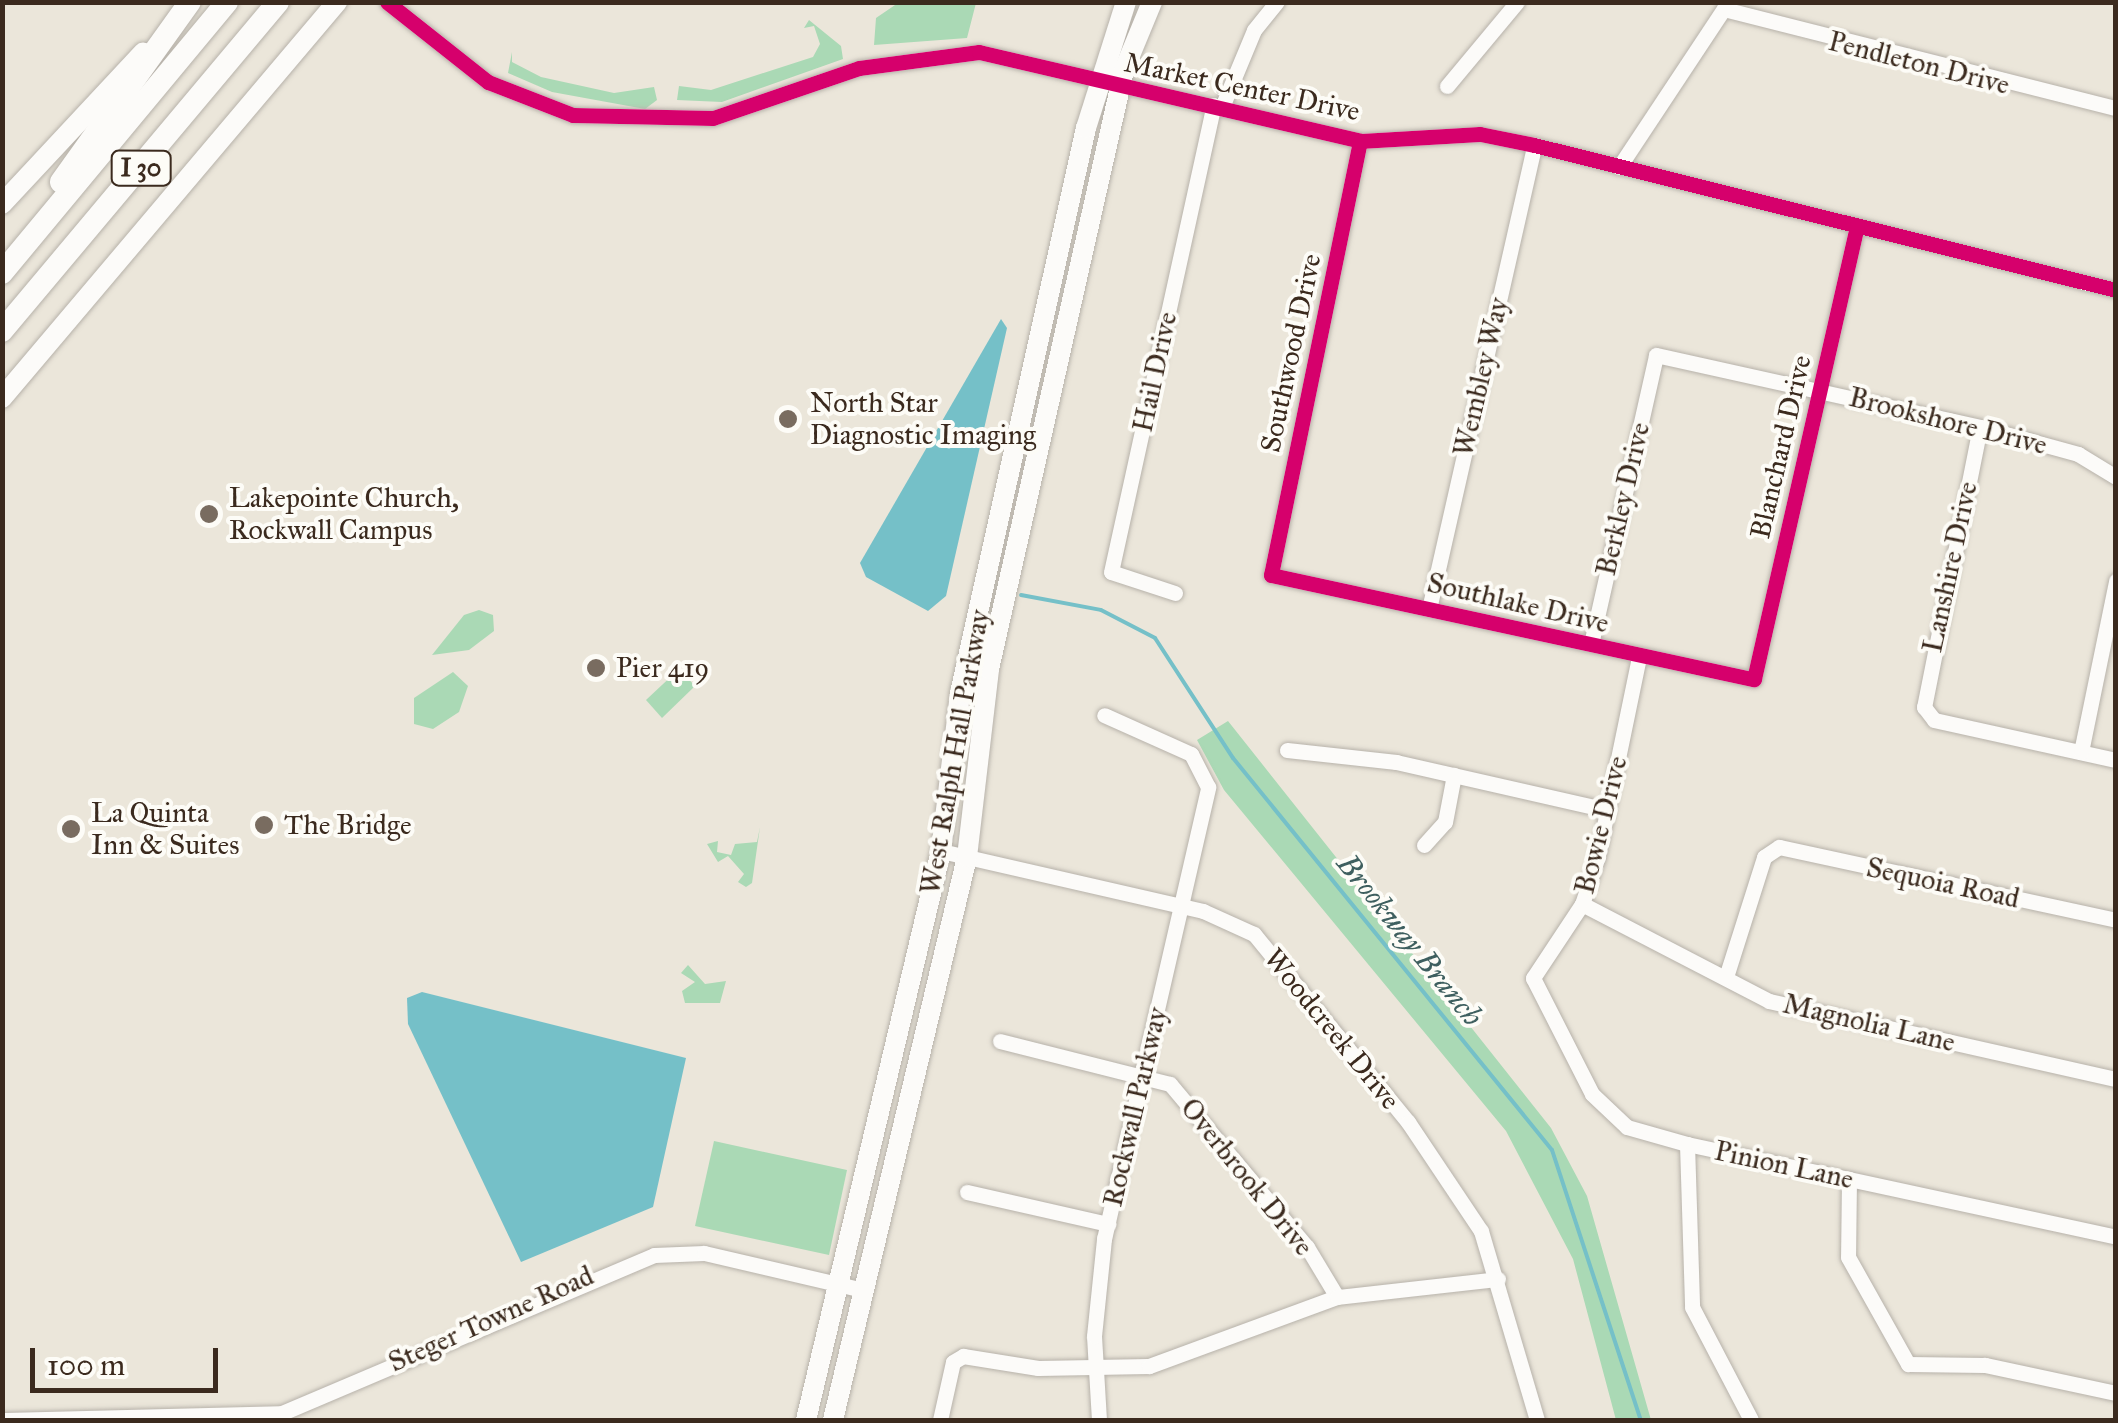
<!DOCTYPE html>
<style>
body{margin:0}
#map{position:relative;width:2118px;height:1423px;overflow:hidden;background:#ebe6da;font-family:"IM FELL Great Primer",serif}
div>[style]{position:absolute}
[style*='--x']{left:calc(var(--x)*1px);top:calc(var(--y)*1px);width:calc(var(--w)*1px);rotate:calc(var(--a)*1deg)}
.green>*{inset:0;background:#aad9b5}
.water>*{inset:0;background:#75c0c8}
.stream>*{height:4px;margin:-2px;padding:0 2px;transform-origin:2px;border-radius:2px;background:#75c0c8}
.roads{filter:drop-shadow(0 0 2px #b7b2aa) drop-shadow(0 0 2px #b7b2aa)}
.minor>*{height:15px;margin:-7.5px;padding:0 7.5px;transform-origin:7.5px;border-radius:7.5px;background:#fcfbf9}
.major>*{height:20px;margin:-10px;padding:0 10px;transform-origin:10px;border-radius:10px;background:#fcfbf9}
.highway>*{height:22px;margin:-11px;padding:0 11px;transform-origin:11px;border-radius:11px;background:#fcfbf9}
.cycleway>*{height:15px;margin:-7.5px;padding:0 7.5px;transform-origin:7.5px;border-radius:7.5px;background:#d6006c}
.dots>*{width:28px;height:28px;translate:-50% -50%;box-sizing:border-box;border:5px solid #fdfcf7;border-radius:50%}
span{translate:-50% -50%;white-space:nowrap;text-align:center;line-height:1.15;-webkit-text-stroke:8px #fdfcf7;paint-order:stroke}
.shield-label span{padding:2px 8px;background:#fdfcf7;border:2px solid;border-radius:8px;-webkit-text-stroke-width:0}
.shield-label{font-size:25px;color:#3b2a1e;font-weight:700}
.street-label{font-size:28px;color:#3b2a1e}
.poi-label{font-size:28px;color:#3b2a1e}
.left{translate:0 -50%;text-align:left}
.water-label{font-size:30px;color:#3e5f5f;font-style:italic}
.frame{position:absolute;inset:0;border:5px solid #3b2a1e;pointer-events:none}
.scale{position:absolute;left:30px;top:1348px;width:188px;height:45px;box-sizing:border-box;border:5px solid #3b2a1e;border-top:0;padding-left:12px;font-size:30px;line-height:35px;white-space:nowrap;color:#3b2a1e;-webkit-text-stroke:8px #fdfcf7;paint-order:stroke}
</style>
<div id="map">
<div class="green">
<div style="clip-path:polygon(898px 3px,898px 2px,976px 3px,967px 38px,874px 45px,876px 18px)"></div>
<div style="clip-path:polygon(809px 20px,841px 46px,843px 59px,722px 102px,677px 100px,679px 86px,711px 90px,813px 57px,820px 44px,814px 26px,804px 28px)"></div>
<div style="clip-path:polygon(512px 52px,512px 62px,541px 77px,614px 93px,654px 87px,657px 100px,645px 109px,552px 92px,508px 73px)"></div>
<div style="clip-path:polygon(479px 610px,493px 615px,494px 631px,469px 650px,432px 655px,464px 615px)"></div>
<div style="clip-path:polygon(679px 669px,695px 686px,662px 718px,646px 700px)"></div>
<div style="clip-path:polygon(453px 672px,468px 686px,459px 712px,433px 729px,414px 724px,414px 698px)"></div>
<div style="clip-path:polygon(1228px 721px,1551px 1128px,1587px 1196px,1651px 1420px,1616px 1420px,1573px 1259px,1506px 1131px,1224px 790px,1197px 740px)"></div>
<div style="clip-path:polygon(760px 827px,752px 883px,746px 887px,738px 882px,744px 874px,728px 856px,718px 862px,707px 844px,718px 841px,717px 852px,731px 855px,735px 844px,757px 842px)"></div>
<div style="clip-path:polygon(688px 965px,705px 984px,726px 981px,720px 1003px,685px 1003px,682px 991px,695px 982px,681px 973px)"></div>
<div style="clip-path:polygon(714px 1141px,847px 1170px,829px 1255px,695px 1226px)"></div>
</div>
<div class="water">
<div style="clip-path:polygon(1001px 319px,1007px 328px,946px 596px,928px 611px,866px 577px,860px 563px)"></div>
<div style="clip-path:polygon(422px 992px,686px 1058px,653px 1207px,521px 1262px,408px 1024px,407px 998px)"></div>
</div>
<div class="stream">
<div style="--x:1021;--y:595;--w:81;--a:10.6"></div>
<div style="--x:1101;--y:610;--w:61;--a:27.4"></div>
<div style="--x:1155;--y:638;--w:143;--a:57"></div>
<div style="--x:1233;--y:758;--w:505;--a:50.86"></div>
<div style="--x:1552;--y:1150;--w:284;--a:71.8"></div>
</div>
<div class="roads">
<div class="minor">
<div style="--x:387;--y:2;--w:129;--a:38.4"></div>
<div style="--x:488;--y:82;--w:91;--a:21.2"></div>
<div style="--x:573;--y:115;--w:140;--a:1.2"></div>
<div style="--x:713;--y:118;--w:154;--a:-18.9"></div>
<div style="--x:859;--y:68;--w:121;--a:-7.6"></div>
<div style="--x:979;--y:52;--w:391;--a:13.1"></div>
<div style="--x:1360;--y:141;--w:120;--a:-3.3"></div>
<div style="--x:1480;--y:134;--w:55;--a:11.5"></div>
<div style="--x:1534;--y:145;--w:600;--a:13.99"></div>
<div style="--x:1724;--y:9;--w:404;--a:14.2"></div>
<div style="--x:1447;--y:86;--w:109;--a:-50.2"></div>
<div style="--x:1222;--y:107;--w:83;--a:-67.4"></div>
<div style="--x:1254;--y:30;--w:36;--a:-51"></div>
<div style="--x:1360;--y:141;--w:443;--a:101.6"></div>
<div style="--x:1271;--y:575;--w:494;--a:12.2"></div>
<div style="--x:1754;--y:679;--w:465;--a:-77.2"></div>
<div style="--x:1619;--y:167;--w:196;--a:-56.5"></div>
<div style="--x:1980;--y:427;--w:286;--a:101.3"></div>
<div style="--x:1924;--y:707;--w:16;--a:52"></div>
<div style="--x:1934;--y:720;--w:186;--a:12.4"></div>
<div style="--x:1175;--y:593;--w:67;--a:-161.8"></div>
<div style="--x:1111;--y:572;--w:478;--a:-77.6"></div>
<div style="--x:1429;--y:609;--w:476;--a:-77.2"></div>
<div style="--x:1591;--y:644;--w:296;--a:-77.3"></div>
<div style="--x:1656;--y:355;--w:332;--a:12.5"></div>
<div style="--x:1980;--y:427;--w:102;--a:15.4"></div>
<div style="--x:2078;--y:454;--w:44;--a:31.2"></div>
<div style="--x:1639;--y:657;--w:206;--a:101.7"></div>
<div style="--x:1597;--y:859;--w:47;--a:108.4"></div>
<div style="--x:1582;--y:904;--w:89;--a:123.5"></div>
<div style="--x:1533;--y:978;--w:130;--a:63"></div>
<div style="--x:1592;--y:1094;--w:48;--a:43.3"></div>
<div style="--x:1627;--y:1127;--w:62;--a:15.8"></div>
<div style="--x:1687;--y:1144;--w:439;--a:12.2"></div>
<div style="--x:1287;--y:750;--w:110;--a:6.3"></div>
<div style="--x:1396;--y:762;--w:216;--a:12.8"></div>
<div style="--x:2081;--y:752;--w:175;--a:-78.4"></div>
<div style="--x:1424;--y:845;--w:31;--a:-48"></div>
<div style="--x:1445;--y:822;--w:48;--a:-79.2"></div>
<div style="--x:941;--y:851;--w:269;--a:12.9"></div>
<div style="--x:1203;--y:911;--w:56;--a:24.3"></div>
<div style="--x:1254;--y:934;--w:243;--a:50.7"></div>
<div style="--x:1408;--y:1122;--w:131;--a:56.2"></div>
<div style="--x:1481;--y:1231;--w:197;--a:73.5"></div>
<div style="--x:1582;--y:904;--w:211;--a:27.4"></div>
<div style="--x:1769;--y:1001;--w:356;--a:12.7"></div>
<div style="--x:1726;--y:977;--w:126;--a:-72.4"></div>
<div style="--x:1764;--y:857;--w:18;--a:-34"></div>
<div style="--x:1779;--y:847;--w:345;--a:12.2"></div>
<div style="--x:1000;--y:1041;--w:175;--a:14.2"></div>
<div style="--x:1170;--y:1084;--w:213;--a:50"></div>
<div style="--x:1307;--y:1247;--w:58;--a:59"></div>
<div style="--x:1687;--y:1144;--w:163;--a:88.2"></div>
<div style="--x:1692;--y:1307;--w:127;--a:62.4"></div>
<div style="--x:1849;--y:1179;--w:78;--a:90.7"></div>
<div style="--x:1848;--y:1257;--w:123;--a:60.7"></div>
<div style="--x:1908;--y:1364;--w:77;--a:0.7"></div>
<div style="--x:1985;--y:1365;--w:134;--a:12.1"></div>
<div style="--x:967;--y:1192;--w:145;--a:12.8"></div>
<div style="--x:2;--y:1420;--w:280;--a:-1.4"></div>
<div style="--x:282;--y:1413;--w:404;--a:-23"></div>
<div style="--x:654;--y:1255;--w:50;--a:-2.3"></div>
<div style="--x:704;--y:1253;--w:163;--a:13.1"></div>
<div style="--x:940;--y:1420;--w:59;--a:-77.4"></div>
<div style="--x:953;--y:1362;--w:12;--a:-31"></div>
<div style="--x:963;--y:1356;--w:76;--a:9.1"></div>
<div style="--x:1038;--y:1368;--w:111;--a:-1"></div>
<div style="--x:1149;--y:1366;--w:200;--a:-20.2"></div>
<div style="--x:1337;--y:1297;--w:162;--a:-6.4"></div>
<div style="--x:1099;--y:1420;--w:84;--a:-93.4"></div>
<div style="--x:1094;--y:1336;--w:98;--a:-84.1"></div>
<div style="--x:1104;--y:1239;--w:464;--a:-77"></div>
<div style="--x:1208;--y:787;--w:37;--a:-117"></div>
<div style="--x:1191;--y:754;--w:95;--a:-155.9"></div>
</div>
<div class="major">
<div style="--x:2;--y:204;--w:207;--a:-47"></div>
<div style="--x:2;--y:398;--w:519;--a:-49.77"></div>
<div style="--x:806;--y:1420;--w:585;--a:-76.65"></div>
<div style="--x:941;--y:851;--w:159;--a:-83.1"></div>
<div style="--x:960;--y:693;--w:579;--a:-77.43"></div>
<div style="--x:1086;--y:128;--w:132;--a:-72.4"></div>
<div style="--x:833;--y:1420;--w:579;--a:-76.61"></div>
<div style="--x:967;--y:857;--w:189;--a:-83.3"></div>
<div style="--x:989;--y:669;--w:614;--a:-77.3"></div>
<div style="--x:1124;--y:70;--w:74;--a:-67.6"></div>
</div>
<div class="highway">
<div style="--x:61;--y:182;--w:221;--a:-54.4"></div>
<div style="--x:2;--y:273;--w:352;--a:-50.3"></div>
<div style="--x:2;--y:331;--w:429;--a:-50"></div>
</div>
</div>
<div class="cycleway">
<div style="--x:387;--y:2;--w:129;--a:38.4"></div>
<div style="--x:488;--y:82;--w:91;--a:21.2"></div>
<div style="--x:573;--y:115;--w:140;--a:1.2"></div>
<div style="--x:713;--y:118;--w:154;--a:-18.9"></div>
<div style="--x:859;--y:68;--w:121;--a:-7.6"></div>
<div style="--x:979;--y:52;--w:391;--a:13.1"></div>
<div style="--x:1360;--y:141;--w:120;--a:-3.3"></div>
<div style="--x:1480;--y:134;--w:55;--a:11.5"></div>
<div style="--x:1534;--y:145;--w:600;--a:13.99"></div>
<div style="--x:1360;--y:141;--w:443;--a:101.6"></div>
<div style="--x:1271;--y:575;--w:494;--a:12.2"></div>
<div style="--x:1754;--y:679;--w:465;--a:-77.2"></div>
</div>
<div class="dots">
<div style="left:788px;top:419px;background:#796c60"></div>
<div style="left:209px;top:514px;background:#796c60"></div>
<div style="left:596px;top:668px;background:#796c60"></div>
<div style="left:264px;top:825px;background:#796c60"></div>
<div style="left:71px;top:829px;background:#796c60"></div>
</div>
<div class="shield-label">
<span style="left:141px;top:168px">I 30</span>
</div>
<div class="street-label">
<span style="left:1919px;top:63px;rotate:14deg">Pendleton Drive</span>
<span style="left:1242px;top:87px;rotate:12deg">Market Center Drive</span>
<span style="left:1291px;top:353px;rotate:-78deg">Southwood Drive</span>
<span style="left:1155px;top:372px;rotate:-78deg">Hail Drive</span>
<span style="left:1481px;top:377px;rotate:-77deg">Wembley Way</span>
<span style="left:1948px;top:421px;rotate:14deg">Brookshore Drive</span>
<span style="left:1781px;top:447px;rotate:-77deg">Blanchard Drive</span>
<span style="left:1623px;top:499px;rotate:-77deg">Berkley Drive</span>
<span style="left:1950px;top:567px;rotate:-78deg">Lanshire Drive</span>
<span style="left:1518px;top:603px;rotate:13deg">Southlake Drive</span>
<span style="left:955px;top:752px;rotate:-80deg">West Ralph Hall Parkway</span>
<span style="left:1601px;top:825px;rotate:-76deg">Bowie Drive</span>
<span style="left:1943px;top:883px;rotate:12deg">Sequoia Road</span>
<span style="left:1869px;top:1023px;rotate:13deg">Magnolia Lane</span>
<span style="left:1332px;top:1029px;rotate:51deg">Woodcreek Drive</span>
<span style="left:1135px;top:1107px;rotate:-77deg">Rockwall Parkway</span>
<span style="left:1784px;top:1165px;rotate:12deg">Pinion Lane</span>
<span style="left:1247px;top:1177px;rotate:51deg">Overbrook Drive</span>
<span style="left:491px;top:1319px;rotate:-24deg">Steger Towne Road</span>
</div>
<div class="poi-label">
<span class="left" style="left:810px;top:419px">North Star<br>Diagnostic Imaging</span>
<span class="left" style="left:229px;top:514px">Lakepointe Church,<br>Rockwall Campus</span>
<span class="left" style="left:616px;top:668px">Pier 419</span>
<span class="left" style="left:91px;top:829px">La Quinta<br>Inn &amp; Suites</span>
<span class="left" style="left:284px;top:825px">The Bridge</span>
</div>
<div class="water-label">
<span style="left:1410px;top:940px;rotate:51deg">Brookway Branch</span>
</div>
<div class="frame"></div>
<div class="scale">100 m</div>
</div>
